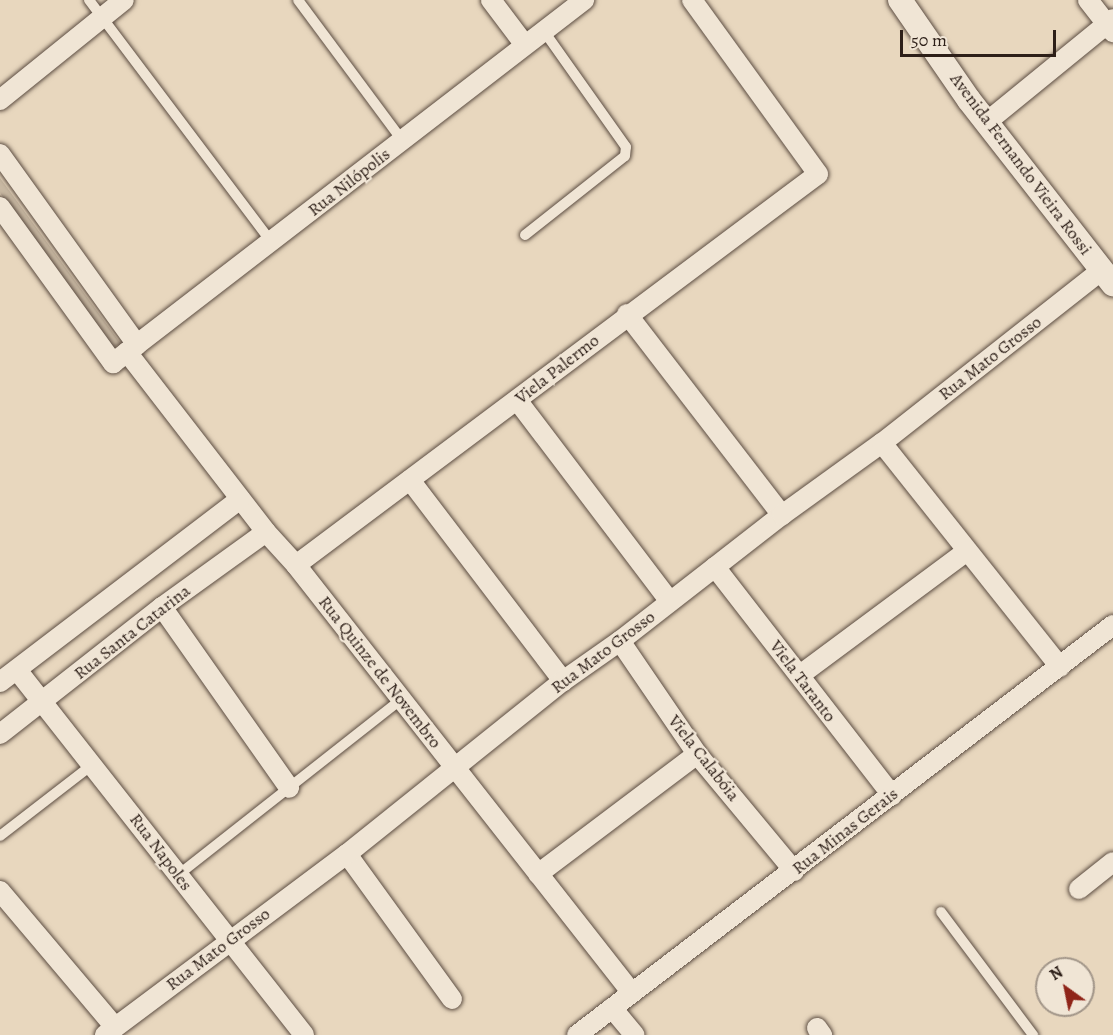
<!DOCTYPE html>
<meta charset="utf-8">
<style>
body{margin:0}
#map{position:relative;width:1113px;height:1035px;overflow:hidden;background:#e8d7be;font-family:Alegreya,serif}
div>[style]{position:absolute}
[style*='--x']{left:calc(var(--x)*1px);top:calc(var(--y)*1px);width:calc(var(--w)*1px);rotate:calc(var(--a)*1deg)}
.green>*{inset:0;background:#c8b8a2}
.roads{filter:drop-shadow(0 0 2px #5c4d42) drop-shadow(0 0 2px #5c4d42)}
.service>*{height:10px;margin:-5px;padding:0 5px;transform-origin:5px;border-radius:5px;background:#f0e5d5}
.minor>*{height:20px;margin:-10px;padding:0 10px;transform-origin:10px;border-radius:10px;background:#f0e5d5}
.tertiary>*{height:24px;margin:-12px;padding:0 12px;transform-origin:12px;border-radius:12px;background:#f0e5d5}
span{translate:-50% -50%;white-space:nowrap;text-align:center;line-height:1.15;-webkit-text-stroke:4.5px #f0e5d5;paint-order:stroke}
.street-label{font-size:18px;color:#2d1f18}
.north{position:absolute;left:1035px;top:957px;width:60px;height:60px;box-sizing:border-box;background:#f0e5d5;border:2px solid #a29689;border-radius:50%;rotate:327deg;font-size:16px;font-weight:700;line-height:24px;text-align:center;color:#2d1f18}
.north::after{content:'';display:block;margin:auto;width:21px;height:27px;background:#8f2418;clip-path:polygon(50% 0,100% 100%,50% 72%,0 100%)}
.scale{position:absolute;left:900px;top:30px;width:156px;height:27px;box-sizing:border-box;border:3px solid #2d1f18;border-top:0;padding-left:8px;font-size:18px;line-height:21px;white-space:nowrap;color:#2d1f18;-webkit-text-stroke:4px #f0e5d5;paint-order:stroke}
</style>
<div id="map">
<div class="green">
<div style="clip-path:polygon(0 178px,121px 344px,112px 347px,0 193px)"></div>
</div>
<div class="roads">
<div class="service">
<div style="--x:89;--y:0;--w:304;--a:53"></div>
<div style="--x:298;--y:0;--w:174;--a:53.4"></div>
<div style="--x:525;--y:235;--w:127;--a:-38.3"></div>
<div style="--x:625;--y:156;--w:9;--a:-84"></div>
<div style="--x:626;--y:147;--w:142;--a:-125.3"></div>
<div style="--x:0;--y:836;--w:118;--a:-37.7"></div>
<div style="--x:178;--y:875;--w:285;--a:-38.2"></div>
<div style="--x:941;--y:912;--w:154;--a:53.2"></div>
</div>
<div class="minor">
<div style="--x:491;--y:0;--w:56;--a:52.9"></div>
<div style="--x:1088;--y:0;--w:41;--a:52"></div>
<div style="--x:0;--y:100;--w:159;--a:-38.9"></div>
<div style="--x:988;--y:121;--w:161;--a:-39.2"></div>
<div style="--x:0;--y:154;--w:235;--a:54.3"></div>
<div style="--x:0;--y:207;--w:193;--a:54.1"></div>
<div style="--x:113;--y:363;--w:595;--a:-37.62"></div>
<div style="--x:627;--y:314;--w:254;--a:52.4"></div>
<div style="--x:127;--y:352;--w:227;--a:52.3"></div>
<div style="--x:266;--y:532;--w:45;--a:47.7"></div>
<div style="--x:296;--y:565;--w:544;--a:51.87"></div>
<div style="--x:517;--y:400;--w:251;--a:52.8"></div>
<div style="--x:882;--y:443;--w:286;--a:51.5"></div>
<div style="--x:410;--y:480;--w:253;--a:52.7"></div>
<div style="--x:296;--y:565;--w:652;--a:-36.83"></div>
<div style="--x:818;--y:174;--w:215;--a:-125.9"></div>
<div style="--x:715;--y:567;--w:289;--a:52.2"></div>
<div style="--x:162;--y:607;--w:221;--a:54.9"></div>
<div style="--x:620;--y:641;--w:137;--a:55.7"></div>
<div style="--x:697;--y:754;--w:152;--a:50.3"></div>
<div style="--x:17;--y:670;--w:464;--a:51.8"></div>
<div style="--x:800;--y:675;--w:208;--a:-36.6"></div>
<div style="--x:0;--y:682;--w:302;--a:-37.3"></div>
<div style="--x:0;--y:734;--w:206;--a:-38.1"></div>
<div style="--x:162;--y:607;--w:128;--a:-35.8"></div>
<div style="--x:347;--y:854;--w:179;--a:54.1"></div>
<div style="--x:538;--y:874;--w:199;--a:-37"></div>
<div style="--x:1079;--y:889;--w:43;--a:-38.5"></div>
<div style="--x:0;--y:891;--w:178;--a:49.8"></div>
<div style="--x:612;--y:1008;--w:35;--a:50"></div>
<div style="--x:817;--y:1028;--w:9;--a:54"></div>
<div style="--x:105;--y:1035;--w:302;--a:-36.8"></div>
<div style="--x:347;--y:854;--w:277;--a:-38.7"></div>
<div style="--x:563;--y:681;--w:70;--a:-35.1"></div>
<div style="--x:620;--y:641;--w:205;--a:-37.9"></div>
<div style="--x:782;--y:515;--w:123;--a:-35.8"></div>
<div style="--x:882;--y:443;--w:280;--a:-38.2"></div>
<div style="--x:577;--y:1035;--w:675;--a:-37.41"></div>
</div>
<div class="tertiary">
<div style="--x:900;--y:0;--w:121;--a:55.4"></div>
<div style="--x:969;--y:100;--w:234;--a:52"></div>
</div>
</div>
<div class="street-label">
<span style="left:1021px;top:164px;rotate:53deg">Avenida Fernando Vieira Rossi</span>
<span style="left:349px;top:182px;rotate:-38deg">Rua Nilópolis</span>
<span style="left:990px;top:358px;rotate:-38deg">Rua Mato Grosso</span>
<span style="left:557px;top:369px;rotate:-38deg">Viela Palermo</span>
<span style="left:132px;top:632px;rotate:-38deg">Rua Santa Catarina</span>
<span style="left:603px;top:652px;rotate:-37deg">Rua Mato Grosso</span>
<span style="left:380px;top:672px;rotate:52deg">Rua Quinze de Novembro</span>
<span style="left:803px;top:681px;rotate:53deg">Viela Taranto</span>
<span style="left:704px;top:758px;rotate:52deg">Viela Calabóia</span>
<span style="left:845px;top:831px;rotate:-38deg">Rua Minas Gerais</span>
<span style="left:161px;top:852px;rotate:53deg">Rua Napoles</span>
<span style="left:218px;top:949px;rotate:-37deg">Rua Mato Grosso</span>
</div>
<div class="north">N</div>
<div class="scale">50 m</div>
</div>
